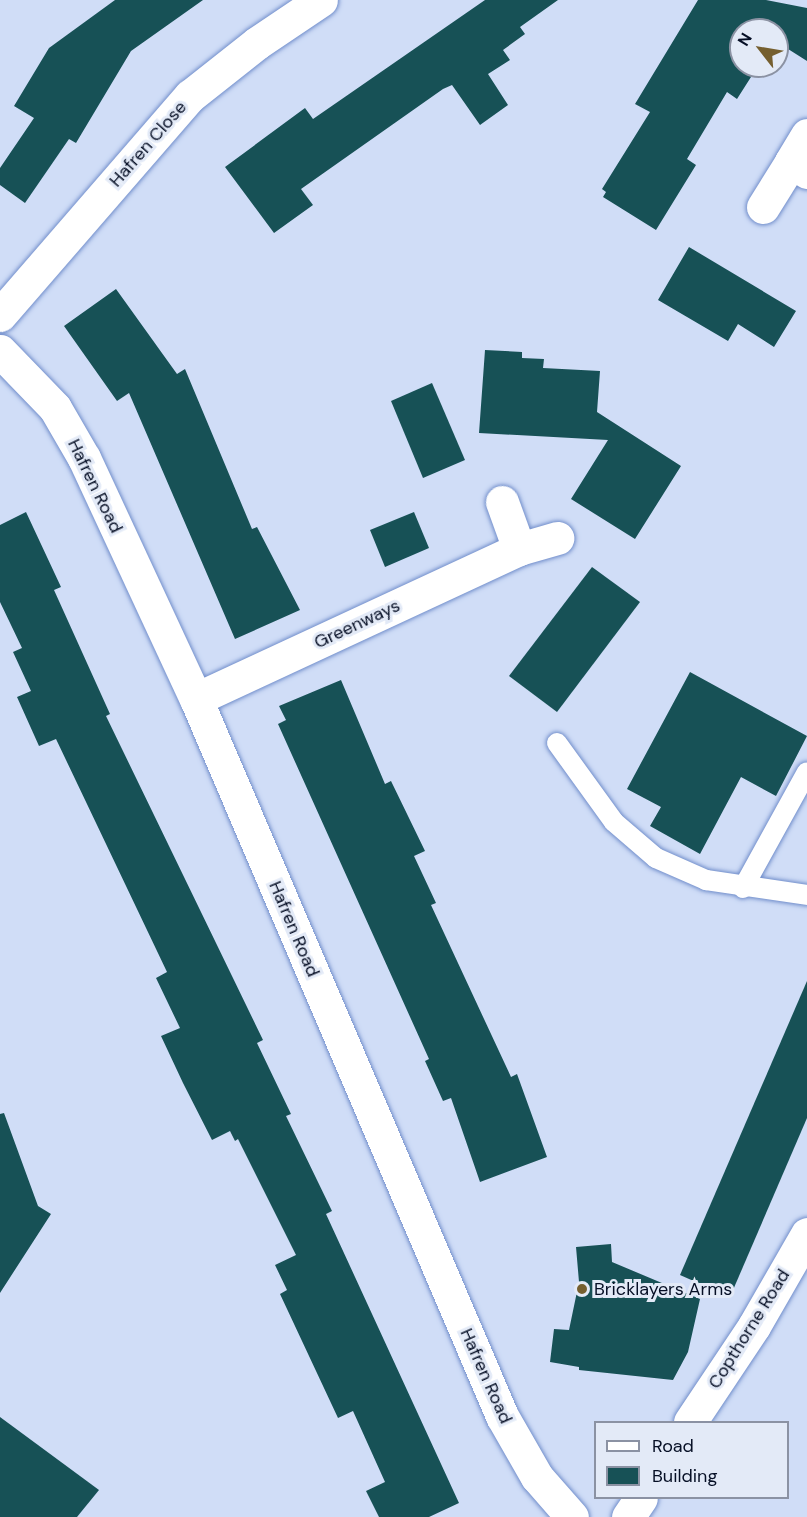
<!DOCTYPE html>
<style>
body{margin:0}
#map{position:relative;width:807px;height:1517px;overflow:hidden;background:#d0ddf7;font-family:"DM Sans",sans-serif}
div>[style]{position:absolute}
[style*='--x']{left:calc(var(--x)*1px);top:calc(var(--y)*1px);width:calc(var(--w)*1px);rotate:calc(var(--a)*1deg)}
.building>*{inset:0;background:#175156}
.roads{filter:drop-shadow(0 0 2px #718ecb) drop-shadow(0 0 2px #718ecb)}
.service>*{height:20px;margin:-10px;padding:0 10px;transform-origin:10px;border-radius:10px;background:#fff}
.minor>*{height:33px;margin:-16.5px;padding:0 16.5px;transform-origin:16.5px;border-radius:16.5px;background:#fff}
.secondary>*{height:33px;margin:-16.5px;padding:0 16.5px;transform-origin:16.5px;border-radius:16.5px;background:#fff}
.dots>*{width:16px;height:16px;translate:-50% -50%;box-sizing:border-box;border:3px solid #e3eaf7;border-radius:50%}
span{translate:-50% -50%;white-space:nowrap;text-align:center;line-height:1.15;-webkit-text-stroke:6px #e3eaf7;paint-order:stroke}
.street-label{font-size:18px;color:#060f25}
.poi-label{font-size:18px;color:#060f25}
.left{translate:0 -50%;text-align:left}
.legend{position:absolute;left:594px;top:1421px;width:195px;height:78px;box-sizing:border-box;background:#e3eaf7;border:2px solid #8b92a3;margin:0;padding:8px 10px;list-style:none;font-size:18px;color:#060f25}
.legend li{display:flex;align-items:center;gap:12px;height:30px}
.legend b{width:30px;border:2px solid #8b92a3}
.north{position:absolute;left:729px;top:18px;width:60px;height:60px;box-sizing:border-box;background:#e3eaf7;border:2px solid #8b92a3;border-radius:50%;rotate:301deg;font-size:16px;font-weight:700;line-height:24px;text-align:center;color:#060f25}
.north::after{content:'';display:block;margin:auto;width:21px;height:27px;background:#755f2f;clip-path:polygon(50% 0,100% 100%,50% 72%,0 100%)}
</style>
<div id="map">
<div class="building">
<div style="clip-path:polygon(115px 0,203px 0,131px 51px,76px 143px,69px 139px,25px 203px,0 185px,0 168px,34px 118px,14px 106px,49px 48px)"></div>
<div style="clip-path:polygon(485px 0,558px 0,520px 27px,525px 34px,503px 50px,510px 60px,488px 74px,508px 105px,480px 125px,452px 85px,443px 89px,301px 189px,313px 205px,274px 233px,225px 167px,305px 108px,313px 119px)"></div>
<div style="clip-path:polygon(698px 0,766px 0,807px 8px,807px 61px,777px 42px,777px 30px,741px 30px,741px 66px,758px 66px,737px 99px,727px 92px,687px 159px,696px 165px,656px 230px,603px 197px,606px 192px,602px 189px,650px 112px,635px 104px)"></div>
<div style="clip-path:polygon(689px 247px,796px 311px,774px 347px,738px 324px,728px 341px,658px 300px)"></div>
<div style="clip-path:polygon(116px 289px,177px 374px,185px 369px,252px 529px,257px 527px,300px 610px,235px 639px,129px 393px,117px 401px,64px 326px)"></div>
<div style="clip-path:polygon(485px 350px,522px 352px,522px 358px,544px 359px,543px 368px,600px 371px,597px 412px,681px 466px,635px 539px,571px 499px,608px 440px,479px 433px)"></div>
<div style="clip-path:polygon(432px 383px,465px 460px,423px 478px,391px 401px)"></div>
<div style="clip-path:polygon(26px 512px,61px 587px,54px 590px,110px 714px,106px 716px,263px 1040px,257px 1043px,291px 1114px,286px 1116px,332px 1211px,326px 1214px,459px 1503px,429px 1517px,379px 1517px,366px 1491px,385px 1482px,353px 1411px,338px 1418px,280px 1294px,287px 1290px,275px 1265px,296px 1255px,238px 1139px,235px 1141px,230px 1131px,212px 1140px,183px 1083px,161px 1036px,180px 1028px,156px 978px,167px 972px,56px 739px,39px 746px,17px 697px,31px 691px,13px 652px,22px 648px,0 602px,0 525px)"></div>
<div style="clip-path:polygon(414px 512px,429px 548px,385px 567px,370px 530px)"></div>
<div style="clip-path:polygon(592px 567px,640px 602px,557px 712px,509px 676px)"></div>
<div style="clip-path:polygon(690px 672px,807px 736px,776px 796px,741px 777px,700px 854px,650px 826px,661px 807px,627px 789px)"></div>
<div style="clip-path:polygon(341px 680px,385px 784px,391px 781px,425px 851px,414px 856px,436px 903px,431px 905px,511px 1077px,517px 1074px,547px 1157px,480px 1182px,451px 1098px,443px 1101px,425px 1061px,429px 1059px,278px 724px,286px 720px,279px 706px)"></div>
<div style="clip-path:polygon(807px 981px,807px 1118px,730px 1297px,680px 1275px)"></div>
<div style="clip-path:polygon(4px 1113px,38px 1206px,51px 1214px,0 1293px,0 1114px)"></div>
<div style="clip-path:polygon(611px 1244px,612px 1262px,700px 1299px,688px 1352px,673px 1380px,579px 1370px,579px 1367px,550px 1362px,554px 1329px,569px 1330px,579px 1282px,576px 1247px)"></div>
<div style="clip-path:polygon(0 1417px,99px 1490px,77px 1517px,0 1517px)"></div>
</div>
<div class="roads">
<div class="service">
<div style="--x:557;--y:743;--w:97;--a:54.2"></div>
<div style="--x:614;--y:822;--w:55;--a:40.6"></div>
<div style="--x:656;--y:858;--w:55;--a:23.7"></div>
<div style="--x:706;--y:880;--w:102;--a:8.4"></div>
<div style="--x:743;--y:888;--w:132;--a:-61.1"></div>
</div>
<div class="minor">
<div style="--x:807;--y:135;--w:31;--a:121"></div>
<div style="--x:791;--y:162;--w:19;--a:32"></div>
<div style="--x:763;--y:207;--w:53;--a:-58.1"></div>
<div style="--x:0;--y:315;--w:290;--a:-49.1"></div>
<div style="--x:190;--y:96;--w:85;--a:-38.3"></div>
<div style="--x:257;--y:43;--w:77;--a:-33.9"></div>
<div style="--x:0;--y:351;--w:79;--a:46"></div>
<div style="--x:55;--y:408;--w:58;--a:59.9"></div>
<div style="--x:84;--y:458;--w:266;--a:65.1"></div>
<div style="--x:196;--y:699;--w:780;--a:66.89"></div>
<div style="--x:502;--y:1416;--w:70;--a:60.2"></div>
<div style="--x:537;--y:1477;--w:53;--a:48.8"></div>
<div style="--x:502;--y:502;--w:50;--a:70.1"></div>
<div style="--x:196;--y:699;--w:356;--a:-24.9"></div>
<div style="--x:519;--y:549;--w:40;--a:-16"></div>
</div>
<div class="secondary">
<div style="--x:690;--y:1422;--w:115;--a:-56.3"></div>
<div style="--x:754;--y:1326;--w:106;--a:-60.1"></div>
<div style="--x:628;--y:1517;--w:23;--a:-56"></div>
</div>
</div>
<div class="dots">
<div style="left:582px;top:1289px;background:#755f2f"></div>
</div>
<div class="street-label">
<span style="left:148px;top:144px;rotate:-49deg">Hafren Close</span>
<span style="left:95px;top:486px;rotate:64deg">Hafren Road</span>
<span style="left:357px;top:624px;rotate:-25deg">Greenways</span>
<span style="left:294px;top:929px;rotate:67deg">Hafren Road</span>
<span style="left:749px;top:1329px;rotate:-58deg">Copthorne Road</span>
<span style="left:486px;top:1376px;rotate:66deg">Hafren Road</span>
</div>
<div class="poi-label">
<span class="left" style="left:594px;top:1289px">Bricklayers Arms</span>
</div>
<ul class="legend">
<li><b style="height:8px;background:#fff"></b>Road</li>
<li><b style="height:16px;background:#175156"></b>Building</li>
</ul>
<div class="north">N</div>
</div>
